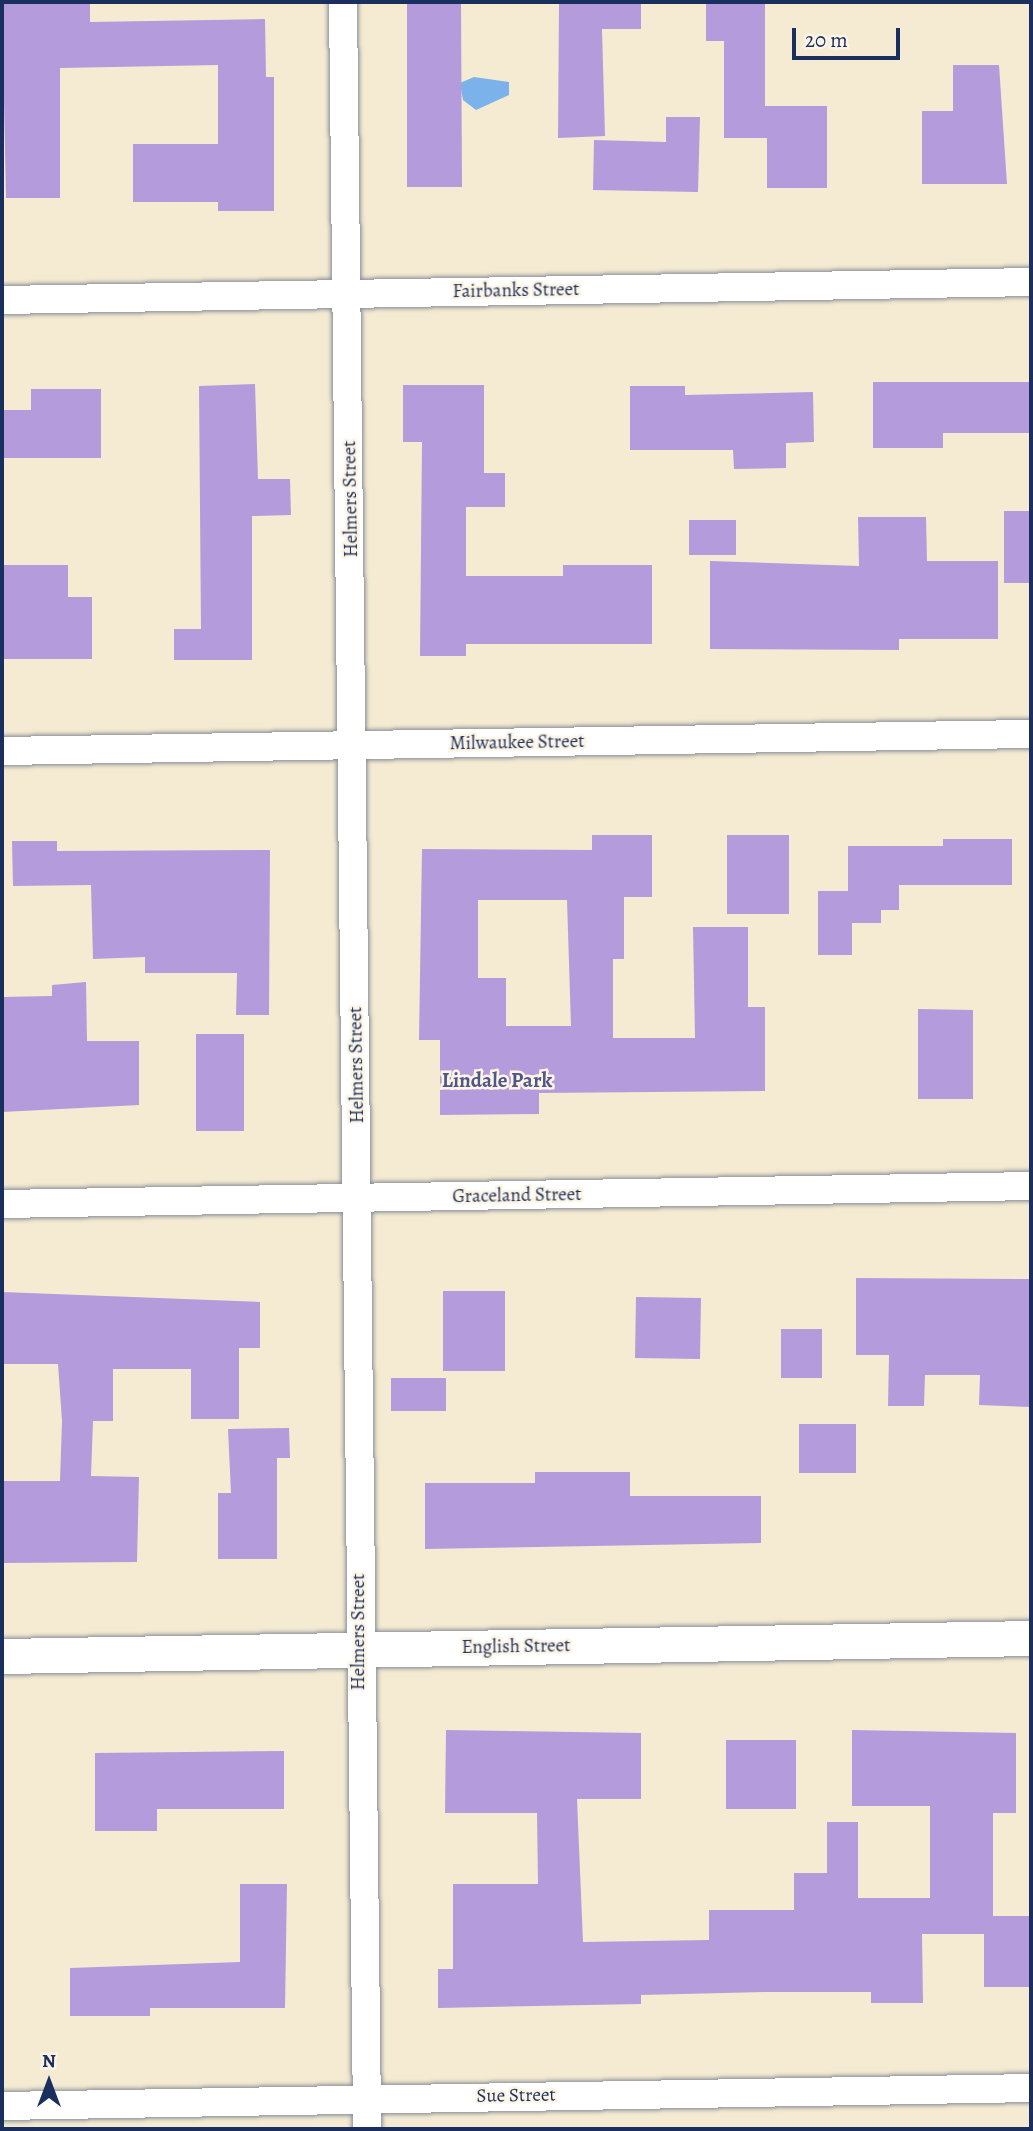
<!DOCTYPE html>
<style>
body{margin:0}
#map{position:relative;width:1033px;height:2131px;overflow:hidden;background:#f4ebd2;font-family:Alegreya,serif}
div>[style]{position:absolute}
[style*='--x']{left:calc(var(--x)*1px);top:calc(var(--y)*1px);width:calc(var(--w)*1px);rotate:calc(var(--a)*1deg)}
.water>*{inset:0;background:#7bb2ea}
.building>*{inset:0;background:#b39bdc}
.roads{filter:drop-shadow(0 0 2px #888d98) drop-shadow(0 0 2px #888d98)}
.minor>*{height:28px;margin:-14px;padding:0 14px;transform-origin:14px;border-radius:14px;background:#fff}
.tertiary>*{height:35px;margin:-17.5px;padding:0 17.5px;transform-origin:17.5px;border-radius:17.5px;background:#fff}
span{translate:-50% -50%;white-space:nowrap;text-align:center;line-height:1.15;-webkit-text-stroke:5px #fcf5e5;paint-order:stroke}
.street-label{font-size:19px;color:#1b2f5e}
.neighbourhood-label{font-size:21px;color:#50558a;font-weight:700}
.frame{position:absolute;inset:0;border:4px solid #1b2f5e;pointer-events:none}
.north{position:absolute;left:14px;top:2047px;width:70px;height:70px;-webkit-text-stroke:5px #fcf5e5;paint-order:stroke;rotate:0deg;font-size:19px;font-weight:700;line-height:28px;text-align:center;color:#1b2f5e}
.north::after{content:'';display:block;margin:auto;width:24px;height:32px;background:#1b2f5e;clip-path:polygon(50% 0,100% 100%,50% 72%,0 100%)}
.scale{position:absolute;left:792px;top:28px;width:108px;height:32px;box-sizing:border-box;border:4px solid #1b2f5e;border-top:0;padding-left:9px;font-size:21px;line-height:24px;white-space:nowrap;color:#1b2f5e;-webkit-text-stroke:5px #fcf5e5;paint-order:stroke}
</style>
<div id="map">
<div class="water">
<div style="clip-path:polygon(474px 77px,509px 82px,509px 95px,476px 110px,463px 100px,460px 83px)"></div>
</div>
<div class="building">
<div style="clip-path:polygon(2px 2px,90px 2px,90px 22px,265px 19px,266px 77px,274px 77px,274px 211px,218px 211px,218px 202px,133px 202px,133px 144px,218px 144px,218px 65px,60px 68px,60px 198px,6px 198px)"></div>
<div style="clip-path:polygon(407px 2px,461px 2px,462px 187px,407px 187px)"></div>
<div style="clip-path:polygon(559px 2px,641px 2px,641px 29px,602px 29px,605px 136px,558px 138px)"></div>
<div style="clip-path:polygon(706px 2px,765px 2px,765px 106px,827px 106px,827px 188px,767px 188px,767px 138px,724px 138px,724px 41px,706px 41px)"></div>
<div style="clip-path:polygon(953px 65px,999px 65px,1007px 184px,922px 184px,922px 111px,953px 111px)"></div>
<div style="clip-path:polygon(666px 117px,700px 117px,698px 192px,593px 190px,594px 140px,666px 142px)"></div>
<div style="clip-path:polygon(873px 382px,1031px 382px,1031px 433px,943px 433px,943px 448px,873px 448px)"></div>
<div style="clip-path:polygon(255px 384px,258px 479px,290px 479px,291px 515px,252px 516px,252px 660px,174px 660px,174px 629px,201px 629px,199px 386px)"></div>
<div style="clip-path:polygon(403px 385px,484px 385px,484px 473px,505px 473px,505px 507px,466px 507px,466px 576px,563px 576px,563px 565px,652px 565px,652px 644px,466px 644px,466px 656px,420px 656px,422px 442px,403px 442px)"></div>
<div style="clip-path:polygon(630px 386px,685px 386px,685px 395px,813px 392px,814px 442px,786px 443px,786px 468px,734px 469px,733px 450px,630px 450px)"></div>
<div style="clip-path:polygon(31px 389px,101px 389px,101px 458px,2px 458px,2px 410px,31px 410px)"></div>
<div style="clip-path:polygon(1004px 511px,1031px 511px,1031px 583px,1004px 583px)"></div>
<div style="clip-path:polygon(858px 517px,926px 517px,927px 561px,998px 561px,998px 639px,899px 639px,899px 650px,710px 649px,710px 561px,859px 566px)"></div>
<div style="clip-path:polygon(689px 520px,736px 520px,736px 555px,689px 555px)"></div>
<div style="clip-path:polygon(2px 565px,68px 565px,68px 597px,92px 597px,92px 659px,2px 659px)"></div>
<div style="clip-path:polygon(evenodd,592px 835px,652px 835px,652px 897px,624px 897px,624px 959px,613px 959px,613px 1038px,695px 1038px,693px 927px,748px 927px,748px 1007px,765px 1007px,765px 1091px,539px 1093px,539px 1114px,440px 1115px,440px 1040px,419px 1040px,422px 849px,592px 850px,592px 835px,478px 900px,567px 900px,571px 1026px,506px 1026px,506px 978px,478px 978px,478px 900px)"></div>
<div style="clip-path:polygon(727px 835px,789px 835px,789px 914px,727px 914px)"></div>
<div style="clip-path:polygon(943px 839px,1012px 839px,1012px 885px,899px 885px,899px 910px,881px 910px,881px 923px,852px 923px,852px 955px,818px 955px,818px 891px,848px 891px,848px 846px,943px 846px)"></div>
<div style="clip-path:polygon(12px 841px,57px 841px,57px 851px,270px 850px,269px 1015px,236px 1015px,237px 973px,145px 973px,145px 957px,93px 959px,91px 885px,13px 886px)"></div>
<div style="clip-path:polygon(86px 982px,87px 1041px,139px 1041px,139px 1105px,2px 1112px,2px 997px,52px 996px,52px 985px)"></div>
<div style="clip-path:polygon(918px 1009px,973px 1010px,973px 1099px,918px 1099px)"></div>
<div style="clip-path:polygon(196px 1034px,244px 1034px,244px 1131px,196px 1131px)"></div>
<div style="clip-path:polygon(856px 1278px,1031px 1279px,1031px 1407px,979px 1405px,980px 1375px,925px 1375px,924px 1406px,888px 1406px,889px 1355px,856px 1355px)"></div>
<div style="clip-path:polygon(443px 1291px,505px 1291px,505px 1371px,443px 1371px)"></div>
<div style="clip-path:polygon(2px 1292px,260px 1302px,260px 1348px,239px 1348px,239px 1419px,191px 1419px,191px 1369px,113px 1369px,113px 1421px,93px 1421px,91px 1476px,139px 1477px,137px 1562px,2px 1563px,2px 1481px,60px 1481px,62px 1421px,58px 1364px,2px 1364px)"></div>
<div style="clip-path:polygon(636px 1297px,701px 1298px,700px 1359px,635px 1358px)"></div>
<div style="clip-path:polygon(781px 1329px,822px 1329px,822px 1378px,781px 1378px)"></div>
<div style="clip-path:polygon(391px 1378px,446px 1378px,446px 1411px,391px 1411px)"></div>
<div style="clip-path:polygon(799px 1424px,856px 1424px,856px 1473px,799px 1473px)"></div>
<div style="clip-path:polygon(289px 1428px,290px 1458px,277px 1458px,277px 1559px,218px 1559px,218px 1493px,231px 1493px,228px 1429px)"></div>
<div style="clip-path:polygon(535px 1472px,630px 1472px,630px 1496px,761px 1496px,761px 1543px,425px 1549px,425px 1483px,535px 1483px)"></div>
<div style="clip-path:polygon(446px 1730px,641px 1733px,641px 1799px,577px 1799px,583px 1942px,709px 1940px,709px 1910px,794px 1910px,794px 1873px,827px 1873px,827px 1822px,858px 1822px,858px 1898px,930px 1898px,930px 1806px,852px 1806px,852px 1730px,1016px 1733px,1016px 1813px,993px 1813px,993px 1916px,1031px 1916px,1031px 1987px,984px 1987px,984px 1934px,922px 1934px,923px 2003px,871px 2003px,871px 1992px,764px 1992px,641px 1995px,641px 2004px,438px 2008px,438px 1969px,453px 1969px,453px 1884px,538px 1884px,537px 1813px,445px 1813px)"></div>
<div style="clip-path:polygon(726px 1740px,796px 1740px,796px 1809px,726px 1809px)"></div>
<div style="clip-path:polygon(284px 1751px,284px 1809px,157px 1809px,157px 1831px,95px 1831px,95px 1753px)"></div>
<div style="clip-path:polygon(240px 1884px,287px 1884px,285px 2008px,150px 2008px,150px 2016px,70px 2016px,70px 1968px,240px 1962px)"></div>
</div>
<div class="roads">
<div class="minor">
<div style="--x:343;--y:2;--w:2127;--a:89.35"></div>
<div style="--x:2;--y:300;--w:1029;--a:-1"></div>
<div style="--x:2;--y:751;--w:1029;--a:-0.95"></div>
<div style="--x:2;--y:1204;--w:1029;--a:-1"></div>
<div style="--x:2;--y:2106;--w:1029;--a:-1"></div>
</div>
<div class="tertiary">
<div style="--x:2;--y:1656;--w:1029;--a:-1"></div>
</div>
</div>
<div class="street-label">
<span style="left:516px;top:291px;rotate:-1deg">Fairbanks Street</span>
<span style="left:351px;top:499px;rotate:-91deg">Helmers Street</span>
<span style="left:517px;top:743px;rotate:-1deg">Milwaukee Street</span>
<span style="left:357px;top:1065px;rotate:-91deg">Helmers Street</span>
<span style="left:517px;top:1196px;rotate:-1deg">Graceland Street</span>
<span style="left:359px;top:1632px;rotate:-90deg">Helmers Street</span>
<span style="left:516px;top:1647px;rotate:-1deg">English Street</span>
<span style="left:516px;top:2096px;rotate:-1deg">Sue Street</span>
</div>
<div class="neighbourhood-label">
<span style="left:497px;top:1080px">Lindale Park</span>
</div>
<div class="frame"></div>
<div class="north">N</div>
<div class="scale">20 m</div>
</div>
